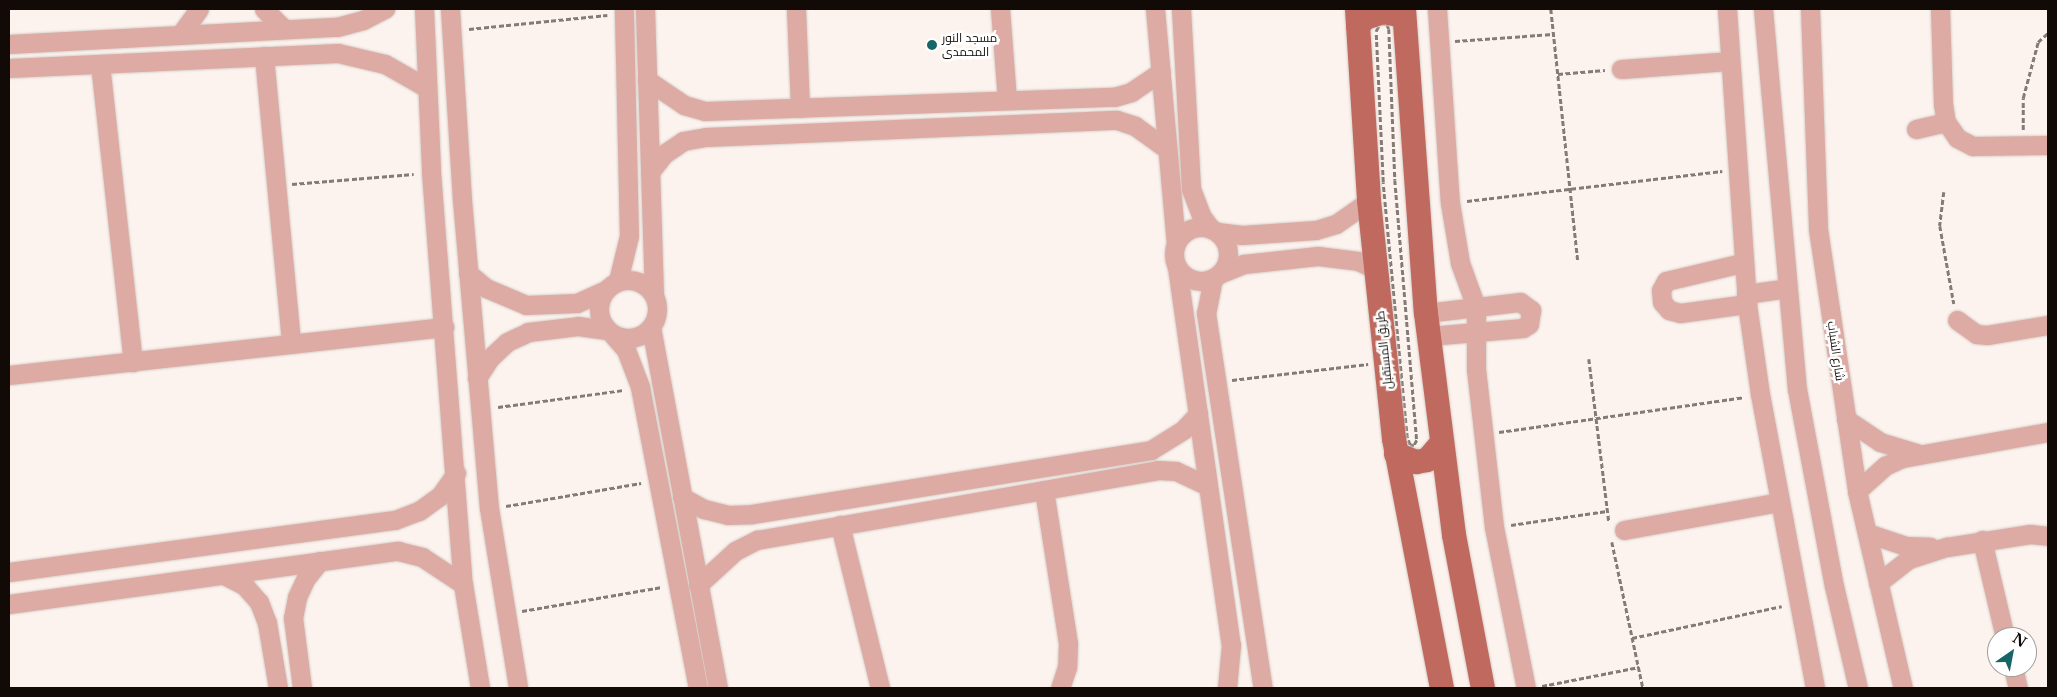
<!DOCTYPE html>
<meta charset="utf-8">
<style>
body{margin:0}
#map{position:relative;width:2057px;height:697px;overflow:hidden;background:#fcf3ee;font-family:"Libre Baskerville",Cairo,serif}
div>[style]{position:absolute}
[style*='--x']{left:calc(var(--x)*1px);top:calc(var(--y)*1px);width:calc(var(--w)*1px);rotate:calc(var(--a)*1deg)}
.path>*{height:2.5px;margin-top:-1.25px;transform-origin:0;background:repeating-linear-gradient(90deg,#837b76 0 5px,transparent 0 7.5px)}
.roads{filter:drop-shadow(0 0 1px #d6cec9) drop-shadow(0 0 1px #d6cec9)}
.minor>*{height:19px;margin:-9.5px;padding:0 9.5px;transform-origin:9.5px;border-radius:9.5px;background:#ddaba4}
.minor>.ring{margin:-9.5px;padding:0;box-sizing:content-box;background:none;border:19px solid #ddaba4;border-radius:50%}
.major>*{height:24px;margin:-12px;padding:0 12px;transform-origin:12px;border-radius:12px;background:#c06a5f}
.dots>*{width:14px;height:14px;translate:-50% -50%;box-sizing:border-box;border:2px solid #fff;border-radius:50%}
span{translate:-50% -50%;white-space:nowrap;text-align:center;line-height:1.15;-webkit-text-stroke:5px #fff;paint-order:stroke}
.poi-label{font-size:12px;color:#110a06}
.left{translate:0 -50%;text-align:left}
.street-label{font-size:12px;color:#110a06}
.frame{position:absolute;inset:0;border:10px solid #110a06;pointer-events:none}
.north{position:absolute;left:1987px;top:627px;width:50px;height:50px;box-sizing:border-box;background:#fff;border:1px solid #a09d9b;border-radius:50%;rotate:33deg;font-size:14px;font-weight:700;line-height:20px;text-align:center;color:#110a06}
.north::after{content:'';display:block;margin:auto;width:18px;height:22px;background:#166567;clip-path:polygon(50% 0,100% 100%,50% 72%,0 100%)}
</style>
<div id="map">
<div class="path">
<div style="--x:1551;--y:9;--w:255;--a:83.9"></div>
<div style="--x:1380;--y:23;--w:7;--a:8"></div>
<div style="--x:1387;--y:24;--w:5;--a:68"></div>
<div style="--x:1389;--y:29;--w:151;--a:87.7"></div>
<div style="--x:1395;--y:180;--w:261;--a:85.2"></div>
<div style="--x:1417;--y:440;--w:7;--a:117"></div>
<div style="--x:1414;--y:446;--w:4;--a:-166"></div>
<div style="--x:1410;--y:445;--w:8;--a:-113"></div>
<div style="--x:1407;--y:438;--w:257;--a:-95.4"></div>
<div style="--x:1383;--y:182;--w:151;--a:-92.7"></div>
<div style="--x:1376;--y:31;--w:9;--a:-63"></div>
<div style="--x:469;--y:29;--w:139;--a:-5.8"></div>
<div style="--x:1455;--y:41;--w:98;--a:-4.1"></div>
<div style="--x:1558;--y:74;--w:47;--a:-4.9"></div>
<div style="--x:2023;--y:130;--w:32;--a:-90"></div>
<div style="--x:2023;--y:98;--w:58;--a:-75"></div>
<div style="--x:2038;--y:42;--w:13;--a:-42"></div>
<div style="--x:292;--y:184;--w:122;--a:-4.7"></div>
<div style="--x:1944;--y:192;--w:34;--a:97"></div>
<div style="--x:1940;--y:226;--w:79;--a:79.8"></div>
<div style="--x:1467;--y:201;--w:257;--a:-6.7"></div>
<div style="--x:1589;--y:359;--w:164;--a:83"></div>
<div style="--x:1232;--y:380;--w:137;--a:-6.7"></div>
<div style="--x:498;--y:407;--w:126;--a:-7.7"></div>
<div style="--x:1499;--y:432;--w:247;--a:-8.1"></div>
<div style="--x:506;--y:506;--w:137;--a:-9.7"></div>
<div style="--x:1511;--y:525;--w:97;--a:-8.3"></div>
<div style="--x:1612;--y:542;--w:149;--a:78"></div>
<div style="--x:522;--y:611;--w:142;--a:-9.7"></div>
<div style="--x:1632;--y:638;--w:153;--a:-12"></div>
<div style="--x:1542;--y:686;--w:99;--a:-11.1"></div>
</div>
<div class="roads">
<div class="minor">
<div style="--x:264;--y:9;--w:28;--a:45"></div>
<div style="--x:424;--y:9;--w:163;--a:87.5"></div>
<div style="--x:431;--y:172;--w:413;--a:85.6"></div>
<div style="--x:463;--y:584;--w:105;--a:80.7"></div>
<div style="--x:450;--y:9;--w:191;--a:86.4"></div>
<div style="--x:462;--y:200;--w:309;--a:85"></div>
<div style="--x:489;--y:508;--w:182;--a:80.8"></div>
<div style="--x:645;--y:9;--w:287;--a:88.2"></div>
<div style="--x:796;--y:9;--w:99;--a:87.7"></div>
<div style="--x:1000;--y:9;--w:91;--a:85.6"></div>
<div style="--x:1155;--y:9;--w:235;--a:84.9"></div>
<div style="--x:1181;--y:9;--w:180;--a:86.8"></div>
<div style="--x:1191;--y:189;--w:30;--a:69"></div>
<div style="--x:1202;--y:217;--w:15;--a:53"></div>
<div style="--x:1437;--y:9;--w:194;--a:86.2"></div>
<div style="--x:1450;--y:203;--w:61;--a:80.5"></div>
<div style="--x:1460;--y:263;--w:47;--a:70"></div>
<div style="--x:1476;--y:307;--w:62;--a:90"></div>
<div style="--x:1476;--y:369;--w:159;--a:83.5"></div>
<div style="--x:1494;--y:527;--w:164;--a:78.8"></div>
<div style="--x:1727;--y:9;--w:296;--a:86.1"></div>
<div style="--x:1747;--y:304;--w:91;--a:81.8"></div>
<div style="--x:1760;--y:394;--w:299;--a:79.4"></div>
<div style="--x:1763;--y:9;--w:382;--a:84.9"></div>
<div style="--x:1797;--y:389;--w:200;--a:79.4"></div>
<div style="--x:1834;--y:586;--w:105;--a:76.8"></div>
<div style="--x:1810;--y:9;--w:220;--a:87.9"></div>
<div style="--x:1818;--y:229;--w:265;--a:81.5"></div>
<div style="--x:1857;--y:491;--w:202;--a:76.9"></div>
<div style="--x:1940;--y:9;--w:95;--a:88.2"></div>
<div style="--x:1943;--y:104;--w:18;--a:81"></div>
<div style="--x:1946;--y:122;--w:19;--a:55"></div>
<div style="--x:1957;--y:138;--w:18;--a:27"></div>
<div style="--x:1973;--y:146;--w:75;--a:-0.8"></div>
<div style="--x:180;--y:35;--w:32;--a:-54"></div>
<div style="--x:9;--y:44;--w:328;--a:-3"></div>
<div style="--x:337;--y:27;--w:27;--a:-15"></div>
<div style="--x:363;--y:20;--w:25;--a:-27"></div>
<div style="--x:264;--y:56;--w:289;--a:84.6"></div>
<div style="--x:100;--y:64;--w:300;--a:83.7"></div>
<div style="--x:9;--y:68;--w:329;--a:-2.6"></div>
<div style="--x:338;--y:53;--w:48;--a:13.2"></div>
<div style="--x:385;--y:64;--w:48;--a:29.7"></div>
<div style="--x:1621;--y:69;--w:108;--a:-4.2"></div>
<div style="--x:647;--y:80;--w:45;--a:34"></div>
<div style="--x:684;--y:105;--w:22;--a:16"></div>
<div style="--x:705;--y:111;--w:409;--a:-2"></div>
<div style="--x:1114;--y:97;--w:18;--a:-16"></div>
<div style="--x:1131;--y:92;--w:36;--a:-34"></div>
<div style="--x:1916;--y:129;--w:31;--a:-13"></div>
<div style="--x:650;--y:172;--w:23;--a:-52"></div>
<div style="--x:664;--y:154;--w:23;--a:-34"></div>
<div style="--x:683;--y:141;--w:23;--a:-10"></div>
<div style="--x:706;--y:137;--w:411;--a:-2.4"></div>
<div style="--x:1117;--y:120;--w:19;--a:18"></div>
<div style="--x:1135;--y:126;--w:39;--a:36"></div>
<div class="ring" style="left:1174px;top:227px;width:35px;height:35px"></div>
<div style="--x:1217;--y:232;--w:25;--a:7"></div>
<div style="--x:1242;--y:235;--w:74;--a:-3.9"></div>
<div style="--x:1316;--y:230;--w:21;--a:-17"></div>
<div style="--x:1336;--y:224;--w:40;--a:-34.9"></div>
<div style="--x:1742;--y:263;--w:78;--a:166.7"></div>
<div style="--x:1666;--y:281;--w:10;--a:119"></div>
<div style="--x:1661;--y:290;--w:12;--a:85"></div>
<div style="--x:1662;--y:302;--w:11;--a:49"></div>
<div style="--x:1669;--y:310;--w:11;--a:15"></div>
<div style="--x:1680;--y:313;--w:68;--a:-7.7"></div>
<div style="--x:1177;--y:267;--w:382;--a:81.9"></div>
<div style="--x:1231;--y:645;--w:43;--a:95.3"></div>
<div style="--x:468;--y:273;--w:23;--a:40"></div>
<div style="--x:486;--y:288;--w:43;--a:23"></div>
<div style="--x:526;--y:305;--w:51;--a:-2.2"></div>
<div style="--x:577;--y:303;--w:30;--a:-24"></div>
<div style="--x:1219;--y:274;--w:27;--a:-22"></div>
<div style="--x:1244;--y:264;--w:74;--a:-6.2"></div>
<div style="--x:1318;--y:256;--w:40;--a:7.1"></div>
<div style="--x:1358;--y:261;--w:19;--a:25"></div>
<div style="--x:1213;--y:278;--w:36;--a:101"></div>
<div style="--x:1206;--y:313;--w:379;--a:81.4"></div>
<div class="ring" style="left:599px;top:280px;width:39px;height:39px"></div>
<div style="--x:618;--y:281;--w:46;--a:-76.3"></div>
<div style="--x:629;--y:236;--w:227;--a:-91.3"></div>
<div style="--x:1746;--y:294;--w:42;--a:-8.1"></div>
<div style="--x:1426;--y:313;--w:95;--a:-6.7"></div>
<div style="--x:1520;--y:302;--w:14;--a:36"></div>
<div style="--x:1531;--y:310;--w:14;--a:98"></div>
<div style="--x:1529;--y:324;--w:7;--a:146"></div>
<div style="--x:1523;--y:328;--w:94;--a:175.1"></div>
<div style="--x:1957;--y:320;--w:24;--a:36"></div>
<div style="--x:1976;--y:334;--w:11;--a:5"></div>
<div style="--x:1987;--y:335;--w:62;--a:-9.3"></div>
<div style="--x:651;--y:327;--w:367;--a:79.5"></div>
<div style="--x:613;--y:335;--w:20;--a:49"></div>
<div style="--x:626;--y:350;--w:40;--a:69"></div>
<div style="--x:640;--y:387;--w:307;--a:79.1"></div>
<div style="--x:9;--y:375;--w:438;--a:-6.3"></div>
<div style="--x:477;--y:378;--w:24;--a:-57"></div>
<div style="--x:490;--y:358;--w:23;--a:-43"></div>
<div style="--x:507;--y:342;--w:23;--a:-25"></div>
<div style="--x:528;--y:332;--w:50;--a:-6.8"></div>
<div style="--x:578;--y:326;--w:29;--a:8"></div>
<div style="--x:1846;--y:419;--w:41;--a:34.1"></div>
<div style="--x:1880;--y:442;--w:39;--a:17"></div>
<div style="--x:1044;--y:490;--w:155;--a:81.1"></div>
<div style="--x:1068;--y:643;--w:24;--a:92"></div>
<div style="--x:1067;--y:667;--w:22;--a:108"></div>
<div style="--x:1857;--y:491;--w:38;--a:-42"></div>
<div style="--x:1885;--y:466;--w:19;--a:-25"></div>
<div style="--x:1902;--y:458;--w:148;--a:-10.1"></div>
<div style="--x:682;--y:497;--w:25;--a:29"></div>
<div style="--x:704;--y:509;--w:25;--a:14"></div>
<div style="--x:728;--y:515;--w:24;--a:-2"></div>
<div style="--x:752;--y:514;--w:404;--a:-9.1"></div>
<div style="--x:1151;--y:450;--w:39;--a:-32"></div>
<div style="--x:1184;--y:429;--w:21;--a:-47"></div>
<div style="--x:840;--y:525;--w:168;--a:76.2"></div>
<div style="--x:1624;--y:530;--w:158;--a:-10.2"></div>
<div style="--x:1867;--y:533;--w:41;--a:18.4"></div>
<div style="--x:1906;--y:546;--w:24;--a:2"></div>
<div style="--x:1982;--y:540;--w:100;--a:76.7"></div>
<div style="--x:9;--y:572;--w:389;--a:-7.7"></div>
<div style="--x:395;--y:520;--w:26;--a:-21"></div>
<div style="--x:419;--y:511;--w:26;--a:-36"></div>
<div style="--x:440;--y:496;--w:28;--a:-55"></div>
<div style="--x:224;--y:575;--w:22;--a:27"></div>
<div style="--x:244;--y:585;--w:23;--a:49"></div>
<div style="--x:259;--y:602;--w:22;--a:69"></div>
<div style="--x:267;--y:623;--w:66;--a:80.4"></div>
<div style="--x:1878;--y:583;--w:39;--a:-38"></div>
<div style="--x:1909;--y:559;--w:40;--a:-18"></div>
<div style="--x:1947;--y:547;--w:84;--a:-8.9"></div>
<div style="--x:2030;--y:534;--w:18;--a:6"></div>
<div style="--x:698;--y:585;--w:50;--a:-42.6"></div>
<div style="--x:735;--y:551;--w:25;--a:-27"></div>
<div style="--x:757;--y:540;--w:407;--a:-9.9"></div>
<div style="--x:1158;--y:470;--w:18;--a:3"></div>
<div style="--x:1176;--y:471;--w:35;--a:25"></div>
<div style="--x:9;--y:604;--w:393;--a:-7.8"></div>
<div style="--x:398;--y:551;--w:25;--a:14"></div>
<div style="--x:422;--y:557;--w:49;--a:33.4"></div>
<div style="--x:2013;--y:667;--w:22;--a:77"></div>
<div style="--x:302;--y:688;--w:71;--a:-97.3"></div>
<div style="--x:293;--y:618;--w:21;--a:-79"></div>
<div style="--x:297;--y:597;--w:21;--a:-65"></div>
<div style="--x:306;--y:578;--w:22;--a:-51"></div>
</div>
<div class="major">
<div style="--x:1357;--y:9;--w:192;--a:86.4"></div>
<div style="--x:1369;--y:201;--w:239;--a:84"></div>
<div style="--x:1394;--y:439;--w:254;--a:79.1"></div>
<div style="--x:1404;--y:9;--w:305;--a:85.9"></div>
<div style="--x:1426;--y:313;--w:224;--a:82.8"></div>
<div style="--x:1454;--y:535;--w:156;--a:79.3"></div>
<div style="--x:1358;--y:26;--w:11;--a:-49"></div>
<div style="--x:1365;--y:18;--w:19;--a:-18"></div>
<div style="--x:1383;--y:12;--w:21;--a:11"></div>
<div style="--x:1396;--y:454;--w:22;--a:22"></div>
<div style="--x:1416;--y:462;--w:11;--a:-10"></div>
<div style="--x:1427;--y:460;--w:23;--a:-49"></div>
</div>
</div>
<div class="dots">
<div style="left:932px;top:45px;background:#166567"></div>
</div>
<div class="poi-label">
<span class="left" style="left:942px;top:45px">مسجد النور<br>المحمدى</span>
</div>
<div class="street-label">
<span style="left:1384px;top:350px;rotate:-96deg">طريق المستقبل</span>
<span style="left:1836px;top:351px;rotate:82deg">شارع الشباب</span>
</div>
<div class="frame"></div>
<div class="north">N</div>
</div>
